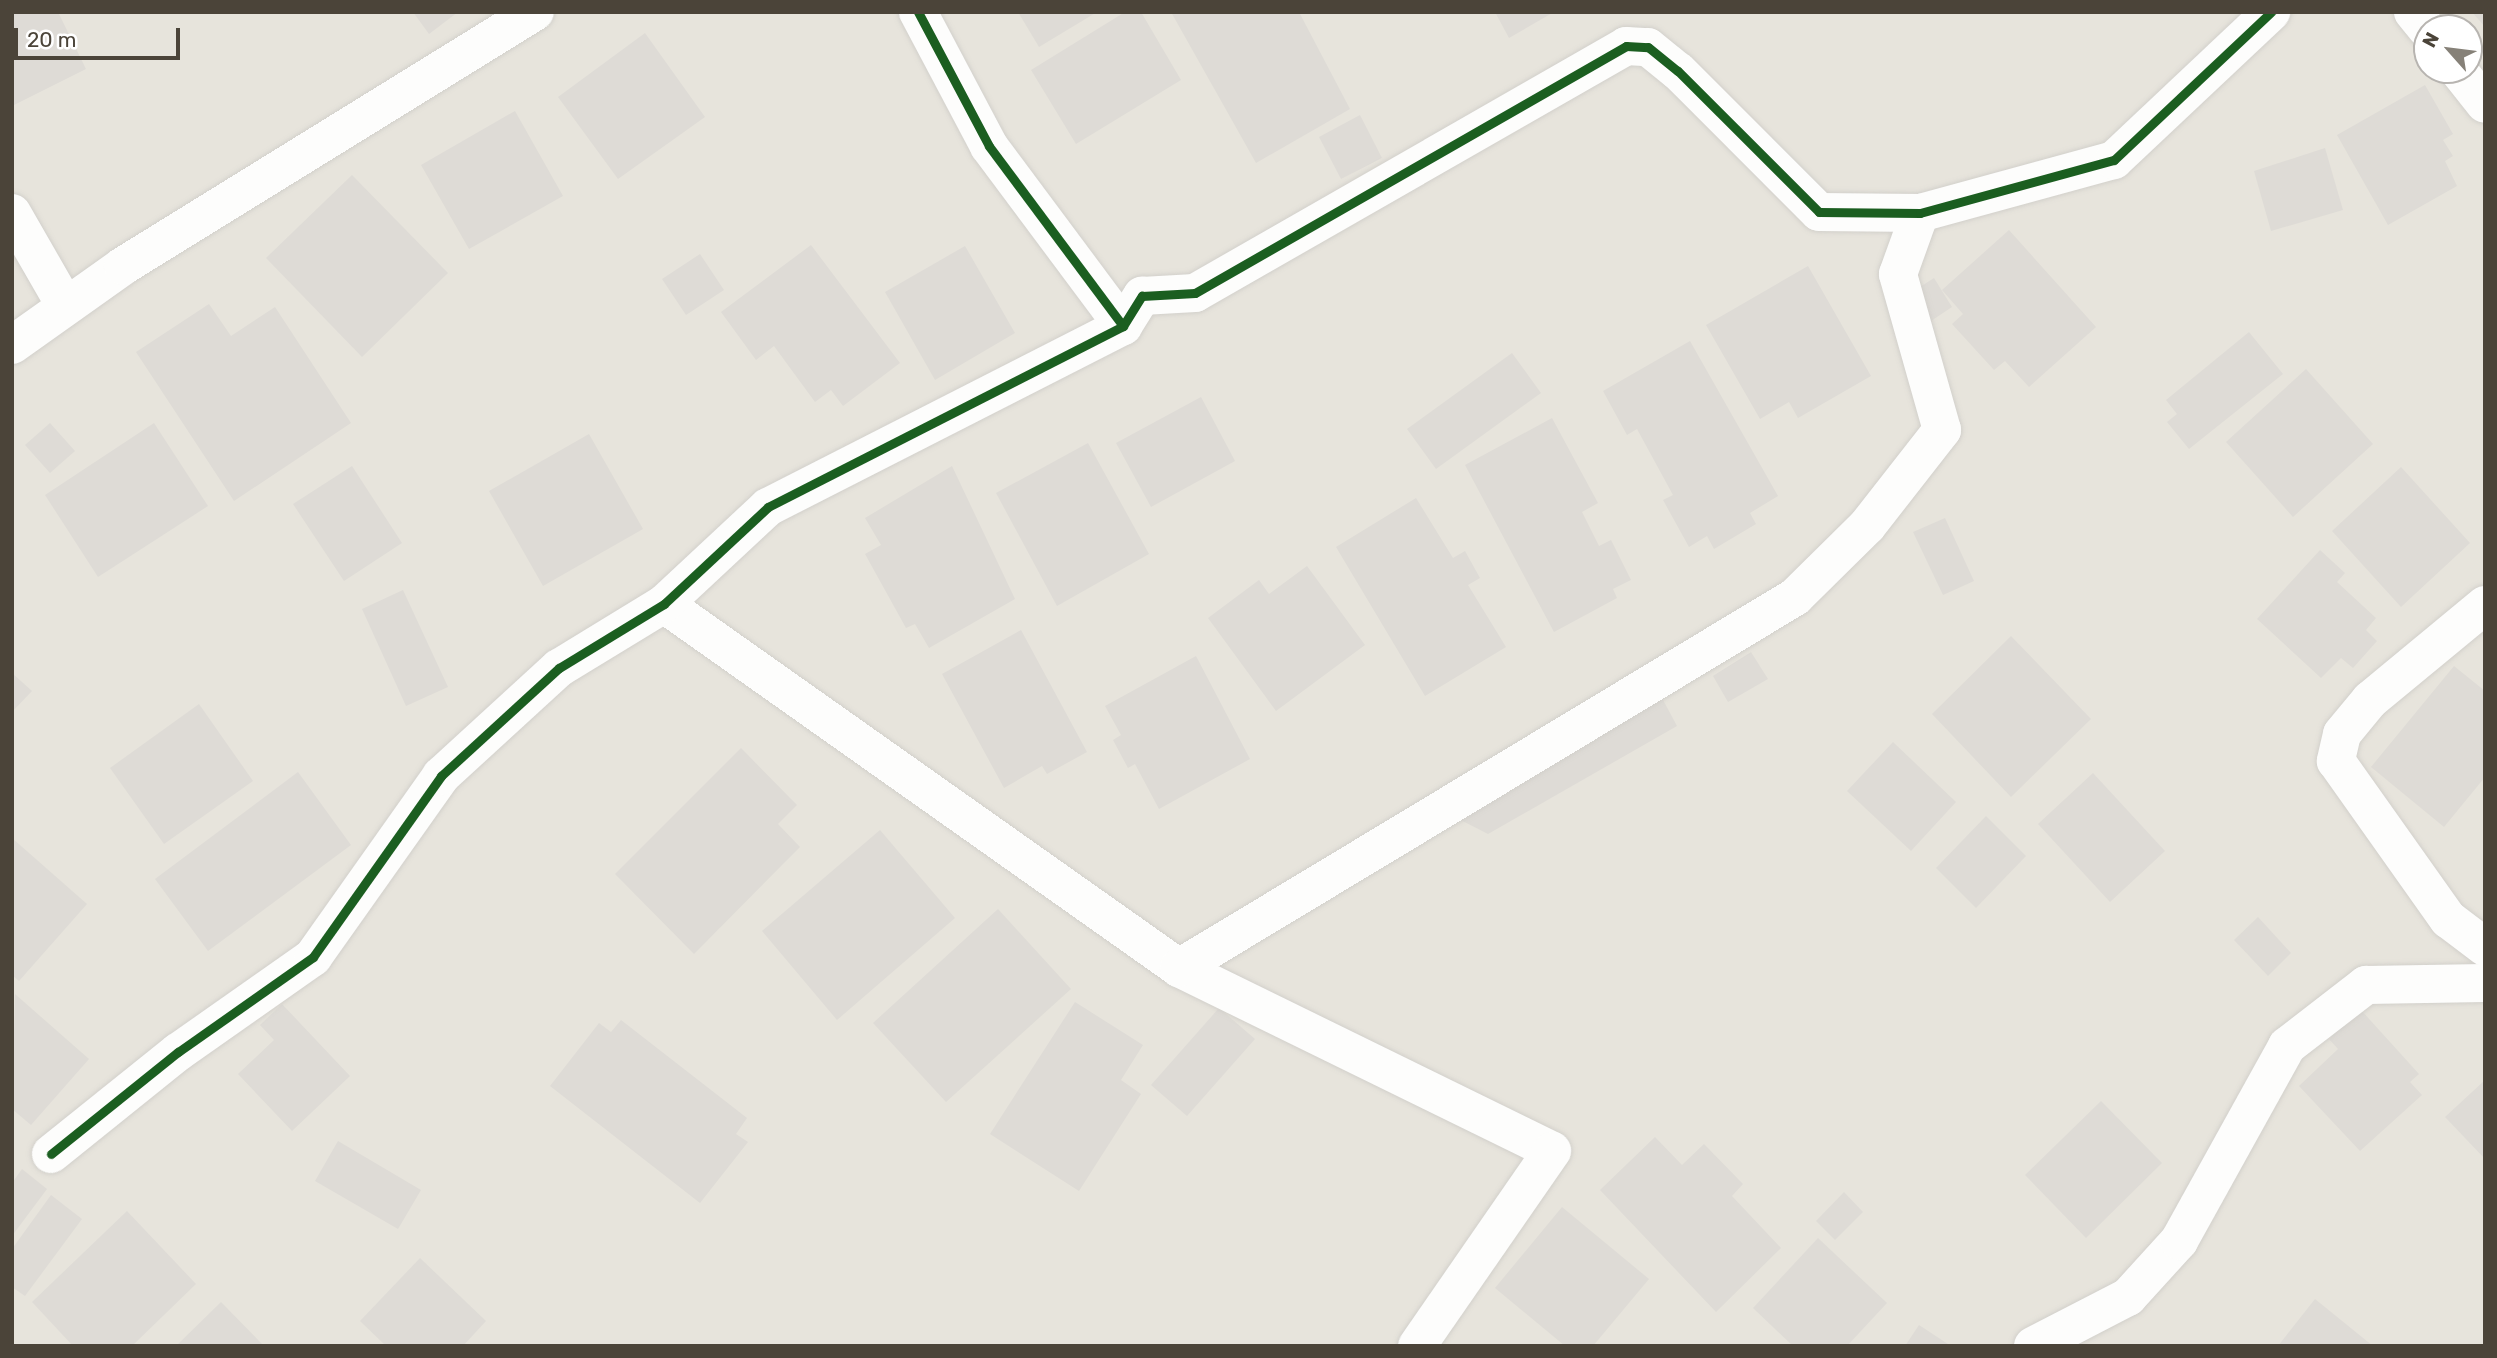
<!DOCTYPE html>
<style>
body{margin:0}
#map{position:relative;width:2497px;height:1358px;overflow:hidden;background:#f4f2ee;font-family:Rubik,sans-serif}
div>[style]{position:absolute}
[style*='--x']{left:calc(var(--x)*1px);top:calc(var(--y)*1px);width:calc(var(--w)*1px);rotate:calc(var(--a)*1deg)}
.residential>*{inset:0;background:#e7e4dc}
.building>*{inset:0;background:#dedbd6}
.roads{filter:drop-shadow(0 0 2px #d2d0cb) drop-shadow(0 0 2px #d2d0cb)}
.minor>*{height:38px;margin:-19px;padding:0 19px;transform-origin:19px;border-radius:19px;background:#fdfdfc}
.cycleway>*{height:9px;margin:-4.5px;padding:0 4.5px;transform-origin:4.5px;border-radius:4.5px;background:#1b5e20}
span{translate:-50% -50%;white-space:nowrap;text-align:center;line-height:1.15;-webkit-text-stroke:5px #fff;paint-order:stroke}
.frame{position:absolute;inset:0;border:14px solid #4b4439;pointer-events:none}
.north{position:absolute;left:2413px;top:14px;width:70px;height:70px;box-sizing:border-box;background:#fff;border:2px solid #b7b4b0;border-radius:50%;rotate:298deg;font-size:19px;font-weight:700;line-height:28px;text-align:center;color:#4b4439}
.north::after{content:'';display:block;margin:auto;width:24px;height:32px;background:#868178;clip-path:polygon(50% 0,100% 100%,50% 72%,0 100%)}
.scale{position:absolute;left:14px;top:28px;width:166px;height:32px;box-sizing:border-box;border:4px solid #4b4439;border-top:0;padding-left:9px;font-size:21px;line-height:24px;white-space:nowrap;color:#4b4439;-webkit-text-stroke:5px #fff;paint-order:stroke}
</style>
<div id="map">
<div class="residential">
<div style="clip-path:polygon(evenodd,12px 12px,2485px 12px,2485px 1346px,12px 1346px,12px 12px,2427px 28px,2469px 28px,2469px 70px,2427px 70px,2427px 28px)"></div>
</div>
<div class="building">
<div style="clip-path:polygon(12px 12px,58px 12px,86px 69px,12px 106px)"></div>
<div style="clip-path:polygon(413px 12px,458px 12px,429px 34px)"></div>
<div style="clip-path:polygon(1018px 12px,1097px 12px,1039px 47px)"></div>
<div style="clip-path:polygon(1125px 12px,1141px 12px,1181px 80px,1076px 144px,1031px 70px)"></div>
<div style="clip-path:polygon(1171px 12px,1299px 12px,1350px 109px,1256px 163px)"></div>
<div style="clip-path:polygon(1495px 12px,1554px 12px,1509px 38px)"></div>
<div style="clip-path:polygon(2472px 12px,2485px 12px,2485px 27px)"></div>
<div style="clip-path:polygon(645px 33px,705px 117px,618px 179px,558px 97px)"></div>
<div style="clip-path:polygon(2425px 85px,2453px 134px,2443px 140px,2453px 156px,2445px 161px,2457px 186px,2388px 225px,2337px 135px)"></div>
<div style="clip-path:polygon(515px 111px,563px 196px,469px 249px,421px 165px)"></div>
<div style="clip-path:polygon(1360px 115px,1382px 158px,1341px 179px,1319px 137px)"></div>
<div style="clip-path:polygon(2325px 148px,2343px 210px,2271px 231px,2254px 171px)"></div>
<div style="clip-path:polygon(352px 175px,448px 273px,362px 357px,266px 258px)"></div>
<div style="clip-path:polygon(2009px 230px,2096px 327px,2029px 387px,2005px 361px,1994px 370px,1952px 324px,1963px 314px,1942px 290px)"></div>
<div style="clip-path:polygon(811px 245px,900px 363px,843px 406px,831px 390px,815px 402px,774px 346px,756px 360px,721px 312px)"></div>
<div style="clip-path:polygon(965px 246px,1015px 333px,935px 380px,885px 292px)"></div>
<div style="clip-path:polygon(700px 254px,724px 290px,686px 315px,662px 279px)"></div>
<div style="clip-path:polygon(1808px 266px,1871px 376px,1798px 418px,1789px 402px,1760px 419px,1706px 325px)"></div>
<div style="clip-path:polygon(1934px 278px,1952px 307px,1928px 323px,1909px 294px)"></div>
<div style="clip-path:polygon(209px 304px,231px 336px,275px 307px,351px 423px,234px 501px,136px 352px)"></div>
<div style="clip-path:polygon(2249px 332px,2283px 374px,2189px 449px,2167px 422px,2177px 414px,2166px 400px)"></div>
<div style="clip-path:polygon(1690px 341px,1778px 496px,1750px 513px,1756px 524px,1714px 549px,1707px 536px,1689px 547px,1663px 500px,1673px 495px,1637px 429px,1627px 435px,1603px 391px)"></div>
<div style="clip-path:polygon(1512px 353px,1541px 393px,1436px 469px,1407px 429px)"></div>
<div style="clip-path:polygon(2306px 369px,2373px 444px,2293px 517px,2226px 442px)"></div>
<div style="clip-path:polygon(1201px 397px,1235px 461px,1151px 507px,1116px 443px)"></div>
<div style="clip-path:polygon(1552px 418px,1598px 503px,1582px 512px,1599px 546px,1611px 540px,1631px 580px,1613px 589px,1617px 598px,1554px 632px,1465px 465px)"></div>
<div style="clip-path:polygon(50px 423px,75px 451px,50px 473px,25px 445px)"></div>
<div style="clip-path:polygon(154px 423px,208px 506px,98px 577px,45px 495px)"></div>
<div style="clip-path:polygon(589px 434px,643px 529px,543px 586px,489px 491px)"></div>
<div style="clip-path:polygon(1088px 443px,1149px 554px,1057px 606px,996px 493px)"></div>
<div style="clip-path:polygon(352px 466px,402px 543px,344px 581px,293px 504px)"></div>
<div style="clip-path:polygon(952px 466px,1015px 599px,929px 648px,915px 624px,906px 628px,865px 554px,881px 545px,865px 518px)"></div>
<div style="clip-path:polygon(2401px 467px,2470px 543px,2401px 607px,2332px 531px)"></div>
<div style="clip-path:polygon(1416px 498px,1453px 558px,1465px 551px,1480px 578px,1468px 585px,1506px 647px,1425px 696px,1336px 547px)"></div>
<div style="clip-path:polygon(1945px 518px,1974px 581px,1943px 595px,1913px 532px)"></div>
<div style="clip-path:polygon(2320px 550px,2345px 573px,2337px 582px,2376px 618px,2366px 630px,2377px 641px,2353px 668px,2341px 658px,2321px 678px,2257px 619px)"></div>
<div style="clip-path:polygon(1307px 566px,1365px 645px,1276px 711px,1208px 618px,1259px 580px,1269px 594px)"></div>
<div style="clip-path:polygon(403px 590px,448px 687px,406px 706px,362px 609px)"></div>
<div style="clip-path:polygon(1021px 630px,1087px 752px,1047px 774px,1042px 766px,1004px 788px,942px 674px)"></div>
<div style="clip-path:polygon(2011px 636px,2091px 719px,2011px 797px,1932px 714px)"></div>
<div style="clip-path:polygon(1751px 652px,1768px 679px,1728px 702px,1713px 676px)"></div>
<div style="clip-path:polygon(1196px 656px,1250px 759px,1159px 809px,1135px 764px,1128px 768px,1113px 740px,1121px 735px,1105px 706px)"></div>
<div style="clip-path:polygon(2454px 666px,2485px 691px,2485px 777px,2444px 827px,2371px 767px)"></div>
<div style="clip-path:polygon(12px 673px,32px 691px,12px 712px)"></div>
<div style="clip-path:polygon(1662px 698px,1677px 726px,1488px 834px,1447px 813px)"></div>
<div style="clip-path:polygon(199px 704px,253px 781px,164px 844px,110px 768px)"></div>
<div style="clip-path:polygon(1893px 742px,1956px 802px,1911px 851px,1847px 791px)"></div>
<div style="clip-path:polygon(741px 748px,797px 805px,778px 824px,800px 847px,694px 954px,615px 874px)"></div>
<div style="clip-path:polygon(298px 772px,351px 845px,208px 951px,155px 879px)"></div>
<div style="clip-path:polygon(2093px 773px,2165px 851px,2110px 902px,2038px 824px)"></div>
<div style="clip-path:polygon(1986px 816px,2026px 856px,1976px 908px,1936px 868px)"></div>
<div style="clip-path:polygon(880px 830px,955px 918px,837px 1020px,762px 931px)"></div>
<div style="clip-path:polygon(12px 838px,87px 904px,19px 981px,12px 975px)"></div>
<div style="clip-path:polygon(998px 909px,1071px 989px,946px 1102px,873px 1023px)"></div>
<div style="clip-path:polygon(2258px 917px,2291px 953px,2268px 976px,2234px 940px)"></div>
<div style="clip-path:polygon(15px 994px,89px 1059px,31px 1125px,12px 1109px)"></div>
<div style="clip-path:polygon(1075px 1002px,1143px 1045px,1121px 1080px,1141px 1094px,1079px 1191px,990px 1134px)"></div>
<div style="clip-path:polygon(282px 1004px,350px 1076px,292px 1131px,238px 1074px,274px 1040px,260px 1025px)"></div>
<div style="clip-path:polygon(1219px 1008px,1255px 1039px,1187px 1116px,1151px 1085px)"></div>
<div style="clip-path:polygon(2361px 1010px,2419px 1074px,2410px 1082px,2422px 1095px,2360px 1151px,2299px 1086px,2338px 1049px,2329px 1039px)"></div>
<div style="clip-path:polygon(621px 1020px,747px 1118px,736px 1134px,748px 1142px,700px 1203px,550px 1086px,599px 1023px,611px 1032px)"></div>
<div style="clip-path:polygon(2485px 1080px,2485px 1159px,2445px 1117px)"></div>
<div style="clip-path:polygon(2101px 1101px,2162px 1163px,2086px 1238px,2025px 1175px)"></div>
<div style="clip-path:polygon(1655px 1137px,1682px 1165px,1704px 1144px,1743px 1184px,1732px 1196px,1781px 1248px,1716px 1312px,1600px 1190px)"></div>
<div style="clip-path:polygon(338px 1141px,421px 1190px,398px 1229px,315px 1181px)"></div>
<div style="clip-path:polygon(22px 1169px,47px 1189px,12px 1236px,12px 1183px)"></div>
<div style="clip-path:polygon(1844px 1192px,1863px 1212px,1835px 1240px,1816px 1221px)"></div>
<div style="clip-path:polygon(51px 1195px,82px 1219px,25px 1296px,12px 1287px,12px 1249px)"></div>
<div style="clip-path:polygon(1562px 1207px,1649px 1279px,1593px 1346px,1565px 1346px,1495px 1288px)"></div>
<div style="clip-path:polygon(127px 1211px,196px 1284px,132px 1346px,73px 1346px,32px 1302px)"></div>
<div style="clip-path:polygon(1818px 1238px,1887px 1303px,1847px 1346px,1793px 1346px,1753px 1308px)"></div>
<div style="clip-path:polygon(420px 1258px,486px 1321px,463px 1346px,386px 1346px,360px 1321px)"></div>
<div style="clip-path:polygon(2315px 1299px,2373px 1346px,2278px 1346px)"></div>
<div style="clip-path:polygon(221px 1302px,264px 1346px,176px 1346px)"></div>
<div style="clip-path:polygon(1919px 1325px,1951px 1346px,1905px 1346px)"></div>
</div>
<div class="roads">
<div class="minor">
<div style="--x:2413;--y:12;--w:22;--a:51"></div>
<div style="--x:2458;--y:70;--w:43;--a:51.5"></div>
<div style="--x:12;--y:213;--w:106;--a:60.1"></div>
<div style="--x:1123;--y:326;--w:36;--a:-58"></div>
<div style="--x:1142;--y:296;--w:53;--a:-3.2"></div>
<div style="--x:1195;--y:293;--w:497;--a:-29.8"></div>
<div style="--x:1626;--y:46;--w:22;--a:3"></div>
<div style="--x:1648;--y:47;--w:38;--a:39"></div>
<div style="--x:1678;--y:71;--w:199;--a:45"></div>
<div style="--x:1819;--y:212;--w:101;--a:0.6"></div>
<div style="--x:1920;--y:213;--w:201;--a:-15.3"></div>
<div style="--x:2114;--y:160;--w:216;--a:-43.3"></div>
<div style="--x:12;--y:345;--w:136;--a:-35.4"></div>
<div style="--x:123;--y:266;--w:484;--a:-31.7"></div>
<div style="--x:664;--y:604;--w:631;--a:35.25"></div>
<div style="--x:1179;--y:968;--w:415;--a:26.1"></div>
<div style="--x:1552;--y:1151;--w:237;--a:124.7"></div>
<div style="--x:2485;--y:605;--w:149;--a:140.4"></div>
<div style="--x:2370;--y:700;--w:44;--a:129.5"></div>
<div style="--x:2342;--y:734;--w:28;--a:103"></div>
<div style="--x:2336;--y:761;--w:194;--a:54.7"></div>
<div style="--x:2448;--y:919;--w:46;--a:37.1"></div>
<div style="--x:1179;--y:968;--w:719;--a:-31.06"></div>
<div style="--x:1795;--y:597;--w:101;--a:-44.6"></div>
<div style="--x:1867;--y:526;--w:122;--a:-52"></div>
<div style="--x:1942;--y:430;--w:162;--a:-105.8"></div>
<div style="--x:1898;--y:274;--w:65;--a:-70.2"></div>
<div style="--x:51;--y:1154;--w:163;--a:-38.8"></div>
<div style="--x:178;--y:1052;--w:165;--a:-35.1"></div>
<div style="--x:313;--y:957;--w:222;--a:-54.7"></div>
<div style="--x:441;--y:776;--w:160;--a:-42.5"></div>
<div style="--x:559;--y:668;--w:123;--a:-31.4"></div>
<div style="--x:664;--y:604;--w:142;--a:-43"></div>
<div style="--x:768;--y:507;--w:398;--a:-27"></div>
<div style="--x:1123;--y:326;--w:224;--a:-126.7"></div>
<div style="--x:989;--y:146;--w:152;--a:-117.9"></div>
<div style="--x:2033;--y:1346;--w:107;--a:-27.3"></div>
<div style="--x:2128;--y:1297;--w:76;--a:-47.7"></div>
<div style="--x:2179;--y:1241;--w:223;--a:-61"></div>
<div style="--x:2287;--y:1046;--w:100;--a:-37.7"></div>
<div style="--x:2366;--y:985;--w:119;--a:-1"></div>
</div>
</div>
<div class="cycleway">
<div style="--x:1123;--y:326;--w:36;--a:-58"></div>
<div style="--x:1142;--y:296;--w:53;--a:-3.2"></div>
<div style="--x:1195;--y:293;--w:497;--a:-29.8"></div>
<div style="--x:1626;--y:46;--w:22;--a:3"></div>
<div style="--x:1648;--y:47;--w:38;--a:39"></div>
<div style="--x:1678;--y:71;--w:199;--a:45"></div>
<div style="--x:1819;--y:212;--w:101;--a:0.6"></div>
<div style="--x:1920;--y:213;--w:201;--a:-15.3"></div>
<div style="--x:2114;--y:160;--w:216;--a:-43.3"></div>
<div style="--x:51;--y:1154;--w:163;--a:-38.8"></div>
<div style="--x:178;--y:1052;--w:165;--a:-35.1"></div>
<div style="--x:313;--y:957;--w:222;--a:-54.7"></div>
<div style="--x:441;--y:776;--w:160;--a:-42.5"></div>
<div style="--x:559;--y:668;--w:123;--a:-31.4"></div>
<div style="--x:664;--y:604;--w:142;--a:-43"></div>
<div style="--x:768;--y:507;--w:398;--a:-27"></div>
<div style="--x:1123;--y:326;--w:224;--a:-126.7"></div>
<div style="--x:989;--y:146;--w:152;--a:-117.9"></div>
</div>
<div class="frame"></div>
<div class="north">N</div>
<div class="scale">20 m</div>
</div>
